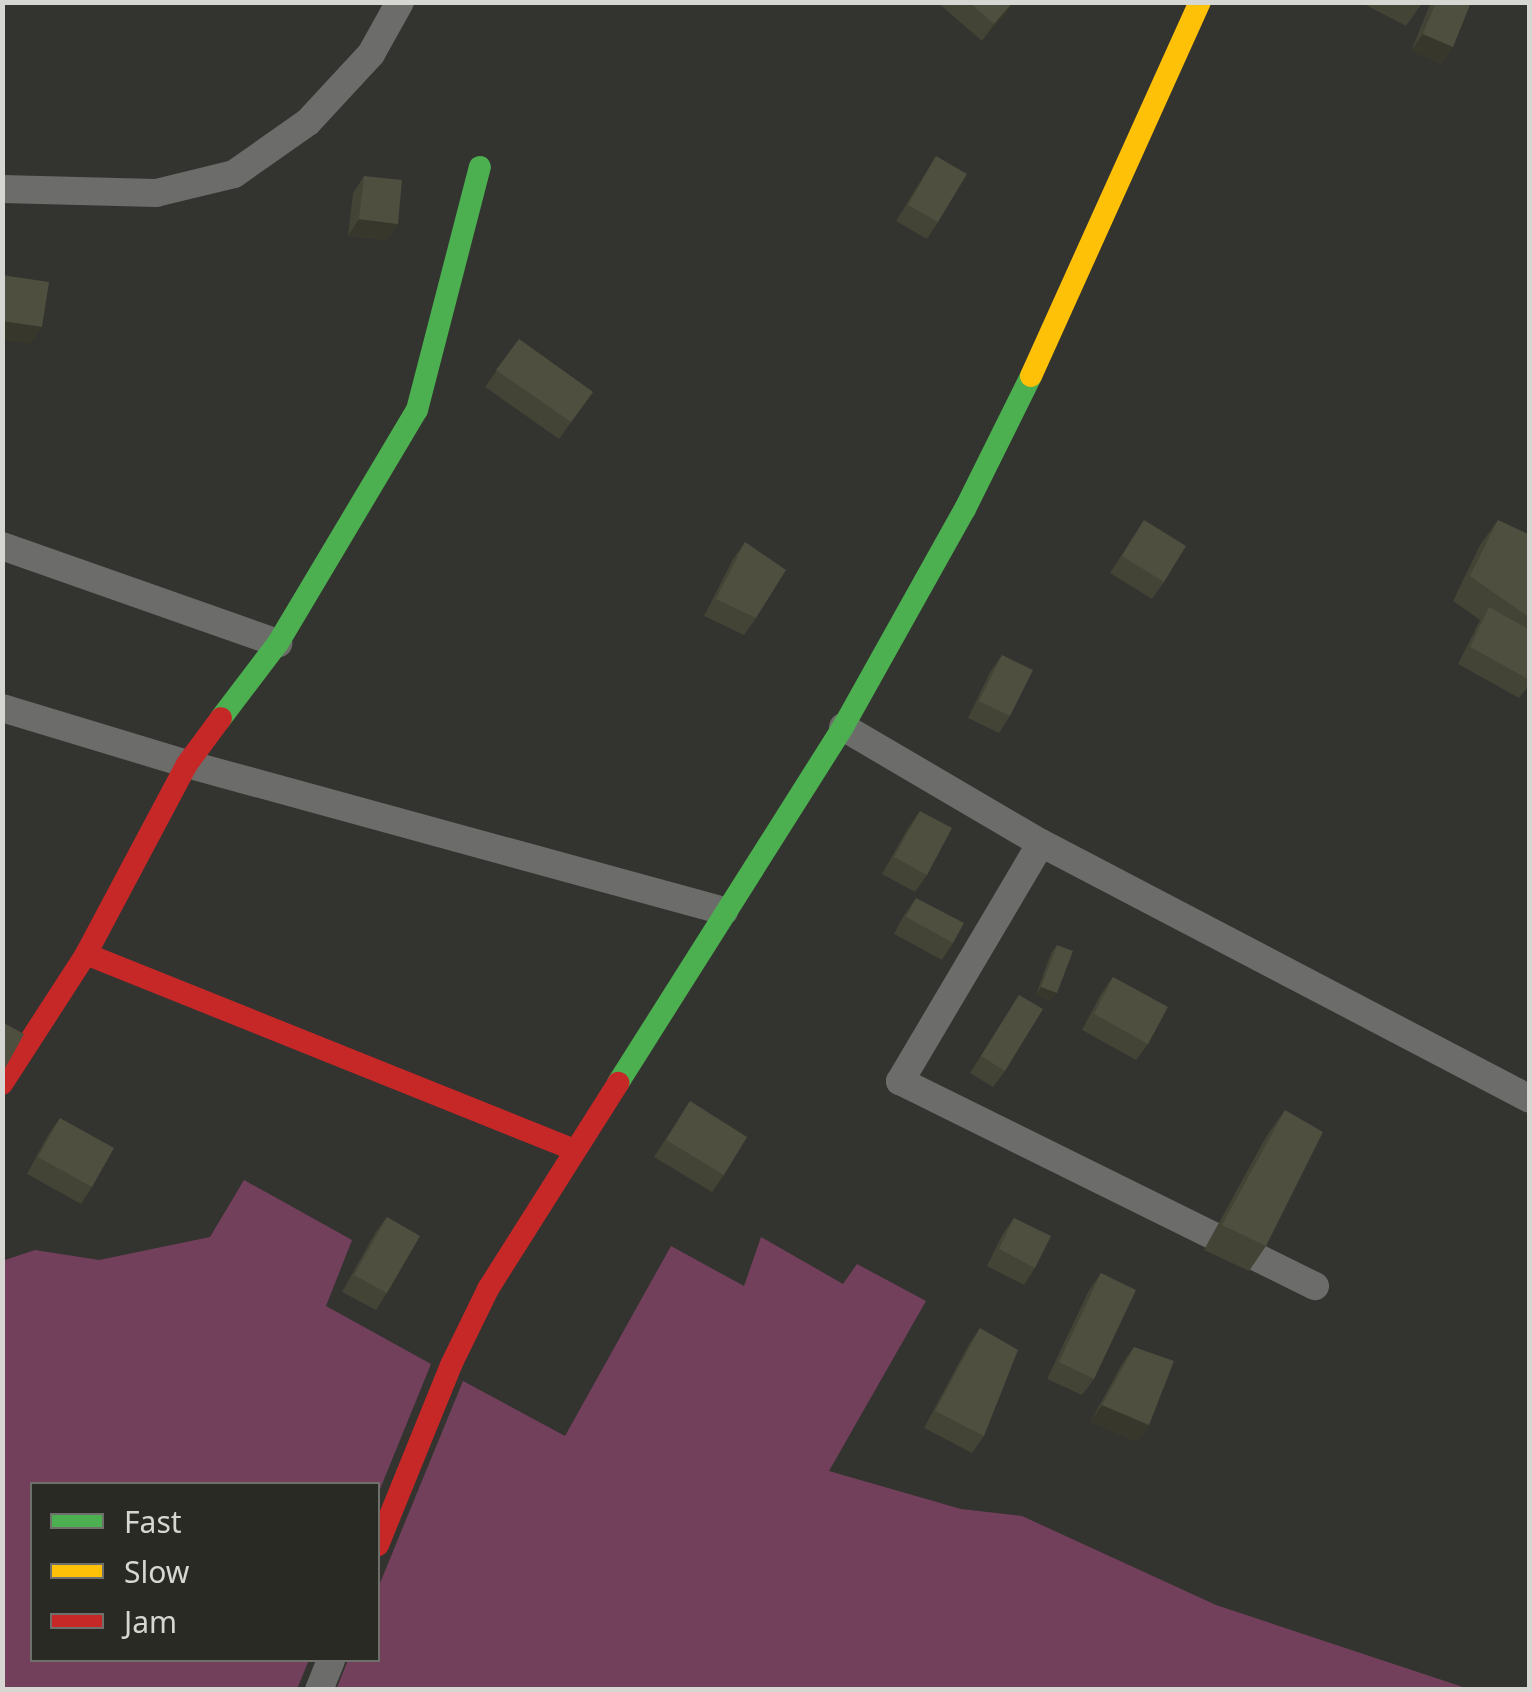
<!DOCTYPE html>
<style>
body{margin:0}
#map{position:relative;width:1532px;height:1692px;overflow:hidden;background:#333330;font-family:"Noto Sans",sans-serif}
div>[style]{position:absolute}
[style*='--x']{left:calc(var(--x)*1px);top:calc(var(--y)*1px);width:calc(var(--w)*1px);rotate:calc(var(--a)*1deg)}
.green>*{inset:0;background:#73405c}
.street>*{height:28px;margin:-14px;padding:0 14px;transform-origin:14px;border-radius:14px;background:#6c6c6b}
.fast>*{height:22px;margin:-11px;padding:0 11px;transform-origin:11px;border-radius:11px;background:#4caf50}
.slow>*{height:22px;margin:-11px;padding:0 11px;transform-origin:11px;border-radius:11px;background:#ffc107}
.jam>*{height:22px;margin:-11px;padding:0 11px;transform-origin:11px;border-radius:11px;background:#c62828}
.wall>*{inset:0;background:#434436}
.shaded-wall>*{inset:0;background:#37372c}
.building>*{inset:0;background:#4e4f3f}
span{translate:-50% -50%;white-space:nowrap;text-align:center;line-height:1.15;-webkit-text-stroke:10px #2a2a25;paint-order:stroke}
.frame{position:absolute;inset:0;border:5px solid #d6d7d3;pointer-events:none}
.legend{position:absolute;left:30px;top:1482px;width:350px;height:180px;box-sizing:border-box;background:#2a2a25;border:2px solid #6f6f6b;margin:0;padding:12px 18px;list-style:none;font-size:30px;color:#d6d7d3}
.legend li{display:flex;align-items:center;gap:20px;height:50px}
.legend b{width:50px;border:2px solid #6f6f6b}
</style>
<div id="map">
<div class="green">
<div style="clip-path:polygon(244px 1180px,352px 1240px,326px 1306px,431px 1364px,378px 1494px,378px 1484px,32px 1484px,32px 1660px,309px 1660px,297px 1689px,3px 1689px,2px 1261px,35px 1250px,99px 1260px,210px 1237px)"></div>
<div style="clip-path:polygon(761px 1237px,843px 1284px,857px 1264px,926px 1301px,829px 1471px,961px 1509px,1022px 1516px,1216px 1605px,1469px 1689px,336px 1690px,348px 1660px,378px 1660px,378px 1588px,463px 1381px,565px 1436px,671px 1246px,744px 1286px)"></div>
</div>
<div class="street">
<div style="--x:2;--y:189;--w:154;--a:1.5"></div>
<div style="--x:156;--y:193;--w:80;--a:-13.7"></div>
<div style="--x:234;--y:174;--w:90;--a:-35.1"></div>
<div style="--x:308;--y:122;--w:93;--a:-47.2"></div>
<div style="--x:371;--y:54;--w:60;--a:-60.9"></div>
<div style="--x:2;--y:546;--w:293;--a:19.4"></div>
<div style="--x:2;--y:708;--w:193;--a:16.8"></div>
<div style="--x:187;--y:764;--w:557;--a:15.31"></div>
<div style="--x:843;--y:727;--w:229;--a:30.4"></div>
<div style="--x:1041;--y:843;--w:552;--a:27.63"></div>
<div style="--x:1041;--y:843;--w:277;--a:120.6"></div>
<div style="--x:900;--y:1081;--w:463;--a:26.3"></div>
<div style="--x:319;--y:1690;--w:32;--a:-68"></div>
</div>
<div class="fast">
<div style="--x:221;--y:718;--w:94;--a:-52.8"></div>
<div style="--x:278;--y:643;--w:271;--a:-59.2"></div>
<div style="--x:417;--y:410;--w:251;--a:-75.5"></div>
<div style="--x:618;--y:1083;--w:421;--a:-57.7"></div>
<div style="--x:843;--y:727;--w:250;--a:-60.8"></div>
<div style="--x:965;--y:509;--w:148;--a:-63.6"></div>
</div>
<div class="slow">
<div style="--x:1031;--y:376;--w:410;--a:-65.7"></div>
</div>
<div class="jam">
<div style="--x:86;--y:954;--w:524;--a:21.86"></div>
<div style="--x:2;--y:1084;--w:155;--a:-57.1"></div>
<div style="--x:86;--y:954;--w:215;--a:-62"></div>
<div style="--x:187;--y:764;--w:57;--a:-53.5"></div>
<div style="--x:378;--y:1545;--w:194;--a:-67.9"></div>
<div style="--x:451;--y:1365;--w:85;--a:-64"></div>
<div style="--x:488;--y:1289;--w:244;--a:-57.7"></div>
</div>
<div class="wall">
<div style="clip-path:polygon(937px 2px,1014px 2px,982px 41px)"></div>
<div style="clip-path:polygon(1360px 2px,1423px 2px,1406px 26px)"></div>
<div style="clip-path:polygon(1431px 2px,1471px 2px,1453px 47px,1441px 64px,1411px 51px)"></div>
<div style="clip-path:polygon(936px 156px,938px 222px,927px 239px,896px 221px)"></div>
<div style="clip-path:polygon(364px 176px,398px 224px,386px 240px,348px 236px,353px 193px)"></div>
<div style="clip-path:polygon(519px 339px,593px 392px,559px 439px,485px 387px)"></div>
<div style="clip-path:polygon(1144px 520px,1164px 582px,1152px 599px,1110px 573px)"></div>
<div style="clip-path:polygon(1498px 520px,1530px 535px,1530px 627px,1528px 629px,1530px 630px,1530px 684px,1519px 698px,1458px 664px,1480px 620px,1453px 601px,1480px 545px)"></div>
<div style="clip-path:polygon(745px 542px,756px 618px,744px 635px,704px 616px,733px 559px)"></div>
<div style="clip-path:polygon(1002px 655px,1010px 716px,999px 733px,968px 718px,990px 672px)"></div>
<div style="clip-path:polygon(920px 811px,927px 875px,915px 892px,882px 874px,908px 828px)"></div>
<div style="clip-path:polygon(916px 898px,953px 943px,942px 960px,894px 934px,904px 915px)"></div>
<div style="clip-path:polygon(1057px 945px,1051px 1001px,1036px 995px,1051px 953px)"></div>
<div style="clip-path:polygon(1113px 977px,1148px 1044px,1136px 1060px,1082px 1030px,1101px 994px)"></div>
<div style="clip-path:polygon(1019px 995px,1005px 1071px,993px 1087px,970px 1073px)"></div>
<div style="clip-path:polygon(690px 1101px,724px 1175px,712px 1192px,654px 1157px)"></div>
<div style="clip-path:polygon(1285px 1110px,1266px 1246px,1249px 1271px,1204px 1250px,1267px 1135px)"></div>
<div style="clip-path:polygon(60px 1118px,92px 1187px,81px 1204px,27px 1174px,48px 1135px)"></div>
<div style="clip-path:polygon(387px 1217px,387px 1293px,376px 1310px,342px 1292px,375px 1233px)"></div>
<div style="clip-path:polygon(1014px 1218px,1035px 1268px,1024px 1285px,987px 1266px,1002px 1235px)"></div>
<div style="clip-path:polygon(1101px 1273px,1094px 1379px,1082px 1395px,1047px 1379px,1089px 1290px)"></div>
<div style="clip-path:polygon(980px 1328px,984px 1436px,972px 1453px,924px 1428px,969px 1344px)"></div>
<div style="clip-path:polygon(1134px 1347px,1149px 1425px,1137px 1442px,1090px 1422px,1122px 1364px)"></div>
</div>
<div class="shaded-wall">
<div style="clip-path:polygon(1013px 2px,1014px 2px,1008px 12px,982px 41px,994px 24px)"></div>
<div style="clip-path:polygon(1423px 34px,1453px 47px,1441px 64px,1411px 51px)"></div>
<div style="clip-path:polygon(359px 219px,398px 224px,386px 240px,348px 236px)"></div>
<div style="clip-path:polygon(2px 321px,42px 327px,30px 344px,2px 340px)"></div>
<div style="clip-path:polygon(1041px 987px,1057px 993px,1051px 1001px,1036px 995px)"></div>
<div style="clip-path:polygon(1102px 1405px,1149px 1425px,1137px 1442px,1090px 1422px)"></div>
</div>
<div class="building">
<div style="clip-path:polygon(969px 2px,1013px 2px,994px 24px)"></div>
<div style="clip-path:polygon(1436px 2px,1471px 2px,1453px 47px,1423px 34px)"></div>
<div style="clip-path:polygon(936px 156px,967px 174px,938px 222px,908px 205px)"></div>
<div style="clip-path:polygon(364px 176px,402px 180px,398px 224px,359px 219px)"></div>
<div style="clip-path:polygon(2px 275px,49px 282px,42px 327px,2px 321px)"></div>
<div style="clip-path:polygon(519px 339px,593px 392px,571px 422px,496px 370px)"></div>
<div style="clip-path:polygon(1144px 520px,1186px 546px,1164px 582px,1122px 556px)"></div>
<div style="clip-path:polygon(1498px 520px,1530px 535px,1530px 618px,1470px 576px)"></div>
<div style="clip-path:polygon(745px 542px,786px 570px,756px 618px,716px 599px)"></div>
<div style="clip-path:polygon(1489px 607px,1530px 630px,1530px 680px,1470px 647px)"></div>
<div style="clip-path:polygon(1002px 655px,1033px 670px,1010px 716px,979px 701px)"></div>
<div style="clip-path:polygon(920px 811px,952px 828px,927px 875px,894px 857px)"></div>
<div style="clip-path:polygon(916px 898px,964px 923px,953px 943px,906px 917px)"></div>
<div style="clip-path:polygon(1057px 945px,1073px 951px,1057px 993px,1041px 987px)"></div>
<div style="clip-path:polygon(1113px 977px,1168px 1007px,1148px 1044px,1094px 1014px)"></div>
<div style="clip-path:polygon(1019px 995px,1043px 1009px,1005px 1071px,981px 1056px)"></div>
<div style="clip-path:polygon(2px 1022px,24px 1034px,3px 1072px,2px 1072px)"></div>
<div style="clip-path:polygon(690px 1101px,747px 1137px,724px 1175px,666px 1140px)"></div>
<div style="clip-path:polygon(1285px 1110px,1323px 1132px,1266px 1246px,1222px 1225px)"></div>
<div style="clip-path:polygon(60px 1118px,114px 1148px,92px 1187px,38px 1157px)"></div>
<div style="clip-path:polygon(387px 1217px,420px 1236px,387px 1293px,354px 1275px)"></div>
<div style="clip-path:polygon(1014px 1218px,1051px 1236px,1035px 1268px,999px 1249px)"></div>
<div style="clip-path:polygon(1101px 1273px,1136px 1290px,1094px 1379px,1059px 1362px)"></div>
<div style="clip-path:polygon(980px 1328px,1018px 1350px,984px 1436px,935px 1411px)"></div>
<div style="clip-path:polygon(1134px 1347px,1174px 1361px,1149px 1425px,1102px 1405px)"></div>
</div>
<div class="frame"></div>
<ul class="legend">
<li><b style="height:12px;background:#4caf50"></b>Fast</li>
<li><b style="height:12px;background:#ffc107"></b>Slow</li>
<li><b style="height:12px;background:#c62828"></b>Jam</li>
</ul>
</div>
